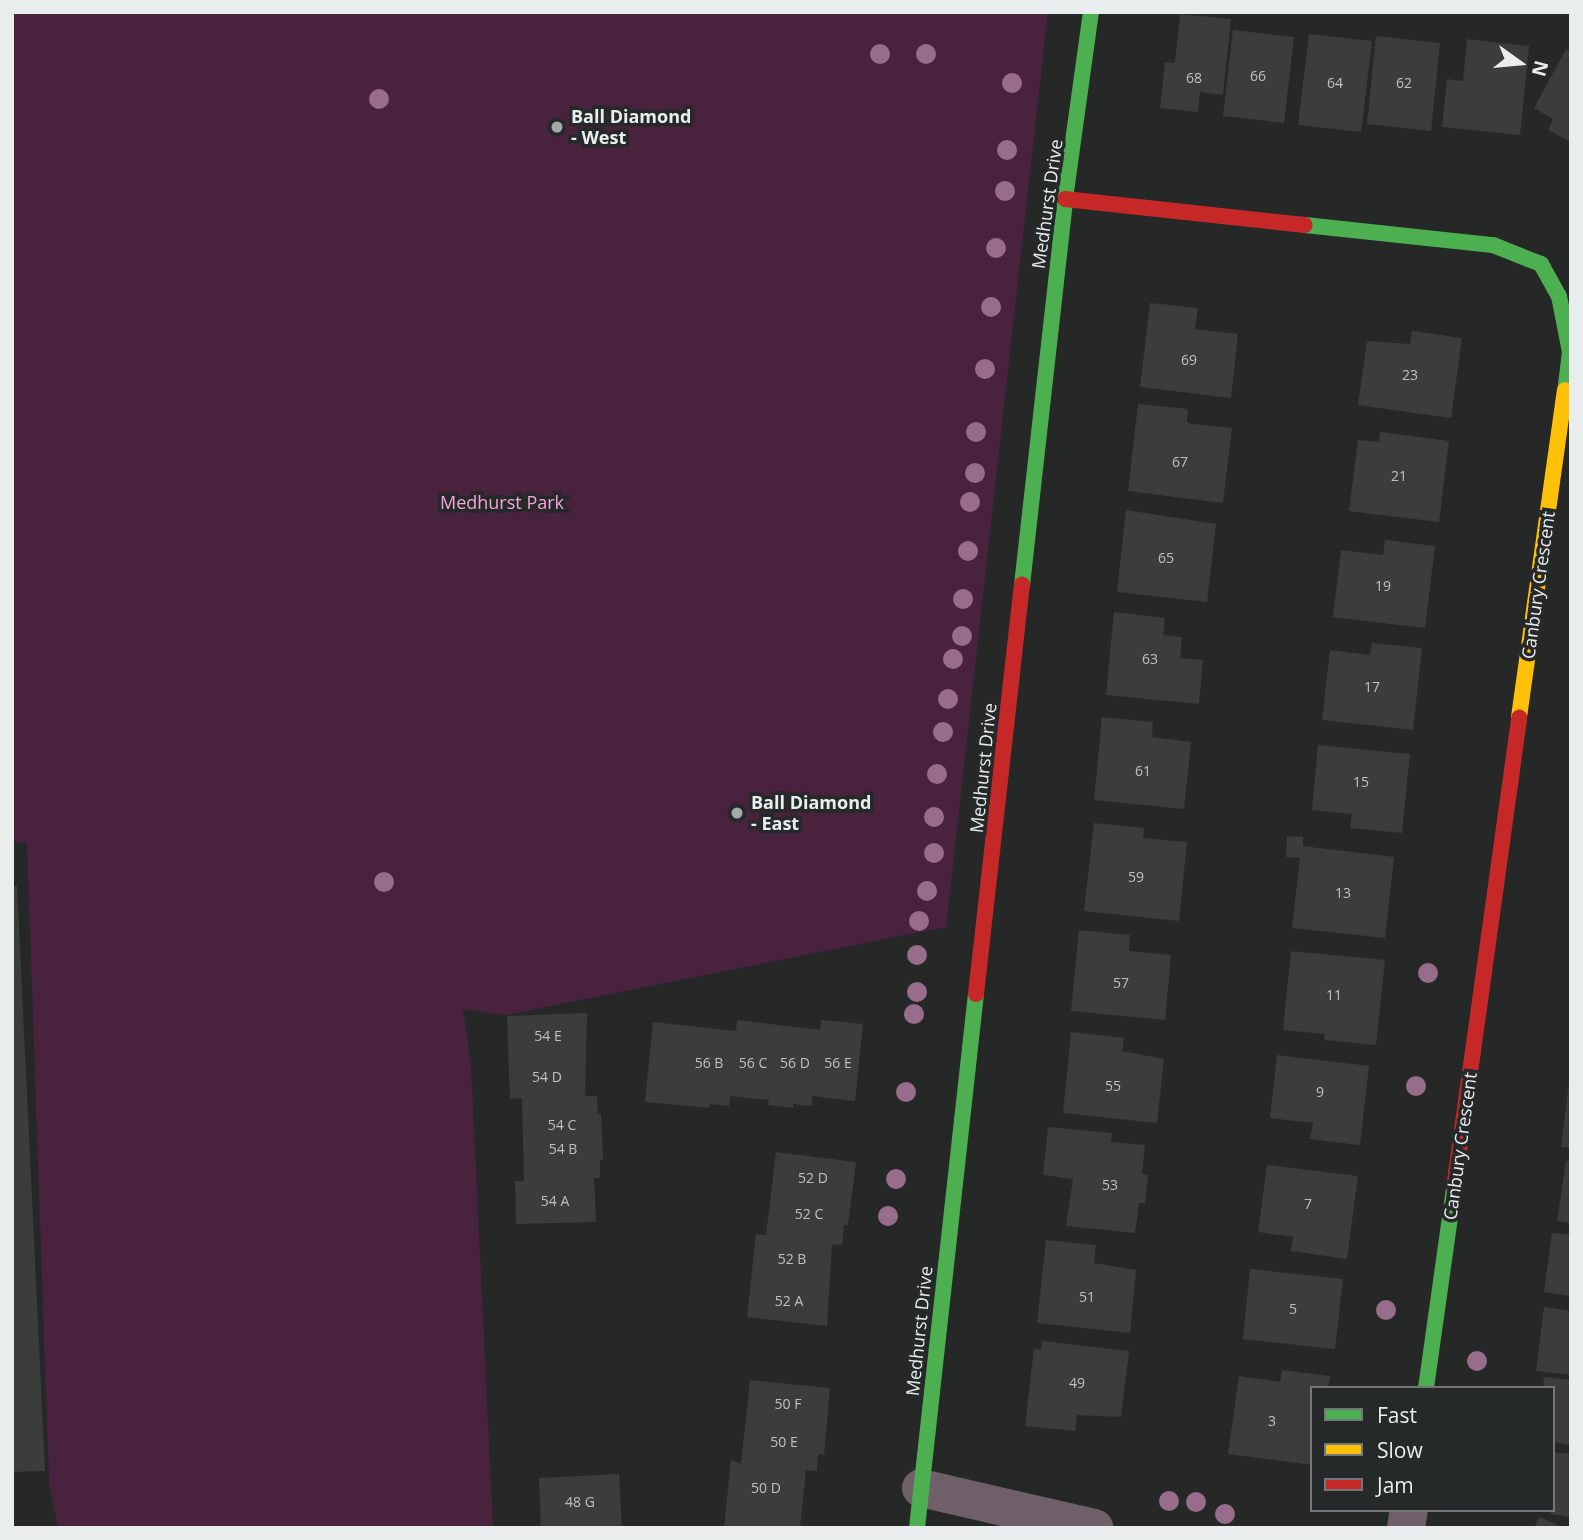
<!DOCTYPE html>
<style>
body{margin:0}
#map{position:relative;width:1583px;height:1540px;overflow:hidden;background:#262828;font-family:"Open Sans",sans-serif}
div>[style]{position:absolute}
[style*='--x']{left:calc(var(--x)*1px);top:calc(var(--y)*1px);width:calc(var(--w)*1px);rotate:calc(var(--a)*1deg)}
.green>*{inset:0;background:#49223e}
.building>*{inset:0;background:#3b3d3d}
.street>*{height:38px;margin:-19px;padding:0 19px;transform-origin:19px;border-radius:19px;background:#6e5f69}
.fast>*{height:16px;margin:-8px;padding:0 8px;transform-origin:8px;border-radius:8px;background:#4caf50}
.slow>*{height:16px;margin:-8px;padding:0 8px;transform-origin:8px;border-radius:8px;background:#ffc107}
.jam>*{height:16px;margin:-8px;padding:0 8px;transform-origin:8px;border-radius:8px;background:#c62828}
.trees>*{width:20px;height:20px;margin:-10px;border-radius:50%;background:#986c8b}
.dots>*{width:19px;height:19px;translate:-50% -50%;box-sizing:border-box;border:4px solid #252929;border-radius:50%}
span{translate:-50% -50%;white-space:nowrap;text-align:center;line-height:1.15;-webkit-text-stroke:7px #252929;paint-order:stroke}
.number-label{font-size:14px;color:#bec1c1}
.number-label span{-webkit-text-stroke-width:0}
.poi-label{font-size:18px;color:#eaeded;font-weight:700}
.left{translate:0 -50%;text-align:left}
.street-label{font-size:18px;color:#eaeded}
.park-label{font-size:18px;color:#f5a3dc}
.frame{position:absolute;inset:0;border:14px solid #eaeded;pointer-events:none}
.legend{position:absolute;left:1310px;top:1386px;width:245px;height:126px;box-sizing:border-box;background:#252929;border:2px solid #747777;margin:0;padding:9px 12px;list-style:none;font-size:21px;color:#eaeded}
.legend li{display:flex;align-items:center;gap:14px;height:35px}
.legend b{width:35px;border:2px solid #747777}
.north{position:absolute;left:1485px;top:28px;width:70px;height:70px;-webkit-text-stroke:5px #252929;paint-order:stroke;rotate:105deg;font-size:19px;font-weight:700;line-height:28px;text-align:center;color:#eaeded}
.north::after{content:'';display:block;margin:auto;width:24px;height:32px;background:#eaeded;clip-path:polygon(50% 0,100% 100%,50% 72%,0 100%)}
</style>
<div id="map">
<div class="green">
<div style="clip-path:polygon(12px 12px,1048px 12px,946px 927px,505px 1015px,463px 1009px,471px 1066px,493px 1528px,58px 1528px,49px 1483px,27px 843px,12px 841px)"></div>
</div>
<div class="building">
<div style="clip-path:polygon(1180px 14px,1231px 19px,1223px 95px,1200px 92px,1198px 112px,1160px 108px,1165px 62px,1175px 63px)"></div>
<div style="clip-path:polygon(1233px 30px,1294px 37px,1284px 123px,1223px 116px)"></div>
<div style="clip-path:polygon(1309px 34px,1372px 41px,1361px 132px,1298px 125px)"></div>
<div style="clip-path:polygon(1376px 36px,1440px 43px,1431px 131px,1367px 124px)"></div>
<div style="clip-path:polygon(1467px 39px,1529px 46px,1520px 135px,1442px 127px,1447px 79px,1463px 81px)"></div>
<div style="clip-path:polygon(1566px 49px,1571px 52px,1571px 142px,1548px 130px,1553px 119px,1534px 108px)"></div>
<div style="clip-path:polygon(1150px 303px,1198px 308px,1195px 329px,1238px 334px,1231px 398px,1140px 387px)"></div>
<div style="clip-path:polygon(1412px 331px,1462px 338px,1451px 418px,1358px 405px,1367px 341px,1410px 344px)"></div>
<div style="clip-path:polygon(1138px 404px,1188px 409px,1187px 422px,1192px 424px,1232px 428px,1223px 503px,1128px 491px)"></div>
<div style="clip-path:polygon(1380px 432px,1449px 441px,1439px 522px,1349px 511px,1358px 440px,1379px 442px)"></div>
<div style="clip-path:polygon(1126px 510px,1216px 524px,1207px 602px,1117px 592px)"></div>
<div style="clip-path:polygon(1385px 540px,1435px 546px,1425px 628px,1333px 617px,1341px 550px,1383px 555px)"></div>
<div style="clip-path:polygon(1114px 612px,1165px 618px,1163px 635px,1182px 637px,1180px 658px,1203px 660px,1199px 704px,1106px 695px)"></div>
<div style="clip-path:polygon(1372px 643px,1422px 648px,1413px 730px,1322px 720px,1330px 650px,1370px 655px)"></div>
<div style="clip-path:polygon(1102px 717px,1153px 722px,1152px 737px,1191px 742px,1184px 809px,1094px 800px)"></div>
<div style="clip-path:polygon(1318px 745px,1410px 754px,1402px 833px,1350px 828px,1352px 814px,1312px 810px)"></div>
<div style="clip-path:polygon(1094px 823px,1144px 828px,1143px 838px,1187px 842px,1179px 921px,1084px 911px)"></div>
<div style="clip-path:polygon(1287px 836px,1303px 837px,1303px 846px,1394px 857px,1385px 938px,1292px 928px,1300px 858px,1286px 857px)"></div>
<div style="clip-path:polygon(12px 886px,17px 886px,45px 1471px,12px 1472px)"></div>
<div style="clip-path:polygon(1079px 930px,1130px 935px,1129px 951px,1171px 955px,1165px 1020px,1071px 1011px)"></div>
<div style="clip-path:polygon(1291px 951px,1385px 960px,1376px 1045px,1324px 1040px,1325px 1034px,1283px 1030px)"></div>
<div style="clip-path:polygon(587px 1013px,585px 1096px,597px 1096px,598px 1114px,601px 1114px,603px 1160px,600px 1160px,600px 1178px,594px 1178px,596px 1222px,516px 1224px,515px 1181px,524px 1181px,522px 1098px,510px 1099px,507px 1016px)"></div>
<div style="clip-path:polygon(737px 1020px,820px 1030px,821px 1020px,863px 1024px,855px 1101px,812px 1096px,812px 1106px,793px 1104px,793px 1108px,768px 1105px,769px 1100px,730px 1096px,729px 1106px,710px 1104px,709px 1108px,645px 1102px,653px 1022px,736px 1031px)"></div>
<div style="clip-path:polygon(1071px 1032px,1124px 1038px,1122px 1051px,1164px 1059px,1157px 1123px,1063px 1113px)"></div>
<div style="clip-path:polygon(1277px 1055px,1369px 1066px,1360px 1145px,1310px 1139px,1313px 1123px,1270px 1118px)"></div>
<div style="clip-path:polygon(1569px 1082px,1571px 1082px,1571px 1148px,1561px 1147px)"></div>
<div style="clip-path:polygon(1048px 1127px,1112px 1133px,1111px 1142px,1145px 1145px,1142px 1174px,1148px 1175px,1145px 1203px,1139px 1203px,1135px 1233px,1066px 1226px,1073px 1179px,1043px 1175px)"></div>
<div style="clip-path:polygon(776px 1152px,856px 1162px,848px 1225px,844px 1225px,842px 1245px,832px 1244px,827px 1326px,747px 1317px,756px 1234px,766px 1235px)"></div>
<div style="clip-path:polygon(1566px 1161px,1571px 1162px,1571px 1223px,1557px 1221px)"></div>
<div style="clip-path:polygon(1267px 1165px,1358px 1176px,1347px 1259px,1291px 1251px,1293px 1237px,1258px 1232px)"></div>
<div style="clip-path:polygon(1552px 1233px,1571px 1235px,1571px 1296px,1544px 1292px)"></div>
<div style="clip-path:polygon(1046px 1240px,1096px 1245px,1094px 1263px,1136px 1270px,1130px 1333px,1037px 1323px)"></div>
<div style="clip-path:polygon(1250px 1269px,1343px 1279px,1335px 1349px,1243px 1339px)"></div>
<div style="clip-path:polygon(1544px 1307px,1571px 1311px,1571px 1375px,1536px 1371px)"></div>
<div style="clip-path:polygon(1042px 1341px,1129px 1351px,1121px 1417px,1077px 1415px,1075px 1431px,1025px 1426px,1034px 1349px,1041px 1350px)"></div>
<div style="clip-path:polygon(1282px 1370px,1330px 1376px,1328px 1388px,1312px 1388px,1312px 1465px,1228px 1454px,1239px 1376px,1280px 1382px)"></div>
<div style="clip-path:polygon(1544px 1377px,1571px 1380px,1571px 1445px,1553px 1442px,1553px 1388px,1543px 1388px)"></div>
<div style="clip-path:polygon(750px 1380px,830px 1388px,824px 1455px,818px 1454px,817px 1471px,806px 1470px,800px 1528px,724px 1528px,731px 1460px,741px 1464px)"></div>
<div style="clip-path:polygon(1553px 1452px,1571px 1454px,1571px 1517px,1550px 1514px,1553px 1510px)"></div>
<div style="clip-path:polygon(619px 1474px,622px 1528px,541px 1528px,539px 1478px)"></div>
<div style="clip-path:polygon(1539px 1517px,1565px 1528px,1534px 1528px)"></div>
</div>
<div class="street">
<div style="--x:921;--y:1488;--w:178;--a:13"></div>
<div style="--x:1406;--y:1528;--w:18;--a:-81"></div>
</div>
<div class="fast">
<div style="--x:1305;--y:225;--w:189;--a:6.1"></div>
<div style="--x:1493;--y:245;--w:52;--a:21.6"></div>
<div style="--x:1541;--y:264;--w:37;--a:61"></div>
<div style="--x:1559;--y:296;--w:57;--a:78.9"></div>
<div style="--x:1570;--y:352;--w:38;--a:97"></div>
<div style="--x:1022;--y:585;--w:388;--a:-83.6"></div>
<div style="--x:1065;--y:199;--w:189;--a:-82.1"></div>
<div style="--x:1426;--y:1388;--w:202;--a:-82"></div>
<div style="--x:917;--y:1528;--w:537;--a:-83.7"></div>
</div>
<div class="slow">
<div style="--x:1519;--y:717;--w:330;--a:-82"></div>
</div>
<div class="jam">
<div style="--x:1065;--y:199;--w:241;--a:6.2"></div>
<div style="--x:976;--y:994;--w:412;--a:-83.6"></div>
<div style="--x:1454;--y:1188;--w:475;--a:-82.1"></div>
</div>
<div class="trees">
<div style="left:880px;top:54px"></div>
<div style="left:926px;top:54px"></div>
<div style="left:1012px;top:83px"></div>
<div style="left:379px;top:99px"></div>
<div style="left:1007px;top:150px"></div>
<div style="left:1005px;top:191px"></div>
<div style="left:996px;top:248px"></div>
<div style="left:991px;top:307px"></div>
<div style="left:985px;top:369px"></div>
<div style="left:976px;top:432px"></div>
<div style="left:975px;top:473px"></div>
<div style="left:970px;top:502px"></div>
<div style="left:968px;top:551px"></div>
<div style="left:963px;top:599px"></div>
<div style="left:962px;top:636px"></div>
<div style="left:953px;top:659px"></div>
<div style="left:948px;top:699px"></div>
<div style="left:943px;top:732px"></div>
<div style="left:937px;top:774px"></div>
<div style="left:934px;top:817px"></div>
<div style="left:934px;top:853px"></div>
<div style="left:384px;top:882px"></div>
<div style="left:927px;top:891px"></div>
<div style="left:919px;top:921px"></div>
<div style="left:917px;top:955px"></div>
<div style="left:1428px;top:973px"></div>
<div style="left:917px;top:992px"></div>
<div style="left:914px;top:1014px"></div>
<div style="left:1416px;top:1086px"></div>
<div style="left:906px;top:1092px"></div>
<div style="left:896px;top:1179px"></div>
<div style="left:888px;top:1216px"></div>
<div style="left:1386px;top:1310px"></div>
<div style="left:1477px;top:1361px"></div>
<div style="left:1169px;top:1501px"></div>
<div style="left:1196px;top:1502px"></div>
<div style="left:1225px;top:1514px"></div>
</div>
<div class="dots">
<div style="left:557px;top:127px;background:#a5a8a8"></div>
<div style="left:737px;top:813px;background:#a5a8a8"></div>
</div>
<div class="number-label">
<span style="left:1258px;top:76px">66</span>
<span style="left:1194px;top:78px">68</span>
<span style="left:1335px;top:83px">64</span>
<span style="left:1404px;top:83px">62</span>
<span style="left:1189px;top:360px">69</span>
<span style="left:1410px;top:375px">23</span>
<span style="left:1180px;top:462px">67</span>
<span style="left:1399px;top:476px">21</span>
<span style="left:1166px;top:558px">65</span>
<span style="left:1383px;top:586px">19</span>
<span style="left:1150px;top:659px">63</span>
<span style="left:1372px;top:687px">17</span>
<span style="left:1143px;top:771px">61</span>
<span style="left:1361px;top:782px">15</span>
<span style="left:1136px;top:877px">59</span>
<span style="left:1343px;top:893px">13</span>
<span style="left:1121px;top:983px">57</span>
<span style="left:1334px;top:995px">11</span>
<span style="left:548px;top:1036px">54 E</span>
<span style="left:709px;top:1063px">56 B</span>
<span style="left:753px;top:1063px">56 C</span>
<span style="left:795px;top:1063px">56 D</span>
<span style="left:838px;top:1063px">56 E</span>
<span style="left:547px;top:1077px">54 D</span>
<span style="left:1113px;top:1086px">55</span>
<span style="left:1320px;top:1092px">9</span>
<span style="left:562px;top:1125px">54 C</span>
<span style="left:563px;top:1149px">54 B</span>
<span style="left:813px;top:1178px">52 D</span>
<span style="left:1110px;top:1185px">53</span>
<span style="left:555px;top:1201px">54 A</span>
<span style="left:1308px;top:1204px">7</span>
<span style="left:809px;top:1214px">52 C</span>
<span style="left:792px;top:1259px">52 B</span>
<span style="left:1087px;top:1297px">51</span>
<span style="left:789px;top:1301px">52 A</span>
<span style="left:1293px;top:1309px">5</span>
<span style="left:1077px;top:1383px">49</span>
<span style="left:788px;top:1404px">50 F</span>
<span style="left:1272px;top:1421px">3</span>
<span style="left:784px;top:1442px">50 E</span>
<span style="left:766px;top:1488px">50 D</span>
<span style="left:580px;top:1502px">48 G</span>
</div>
<div class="poi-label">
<span class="left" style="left:571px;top:127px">Ball Diamond<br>- West</span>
<span class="left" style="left:751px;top:813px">Ball Diamond<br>- East</span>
</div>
<div class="street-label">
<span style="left:1047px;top:204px;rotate:-82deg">Medhurst Drive</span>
<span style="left:1538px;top:585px;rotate:-82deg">Canbury Crescent</span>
<span style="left:983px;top:768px;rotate:-84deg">Medhurst Drive</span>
<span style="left:1460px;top:1146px;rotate:-82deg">Canbury Crescent</span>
<span style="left:919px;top:1331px;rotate:-84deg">Medhurst Drive</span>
</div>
<div class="park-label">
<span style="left:502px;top:502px">Medhurst Park</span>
</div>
<div class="frame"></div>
<ul class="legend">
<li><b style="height:9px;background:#4caf50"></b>Fast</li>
<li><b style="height:9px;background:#ffc107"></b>Slow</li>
<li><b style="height:9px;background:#c62828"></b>Jam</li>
</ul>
<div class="north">N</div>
</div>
